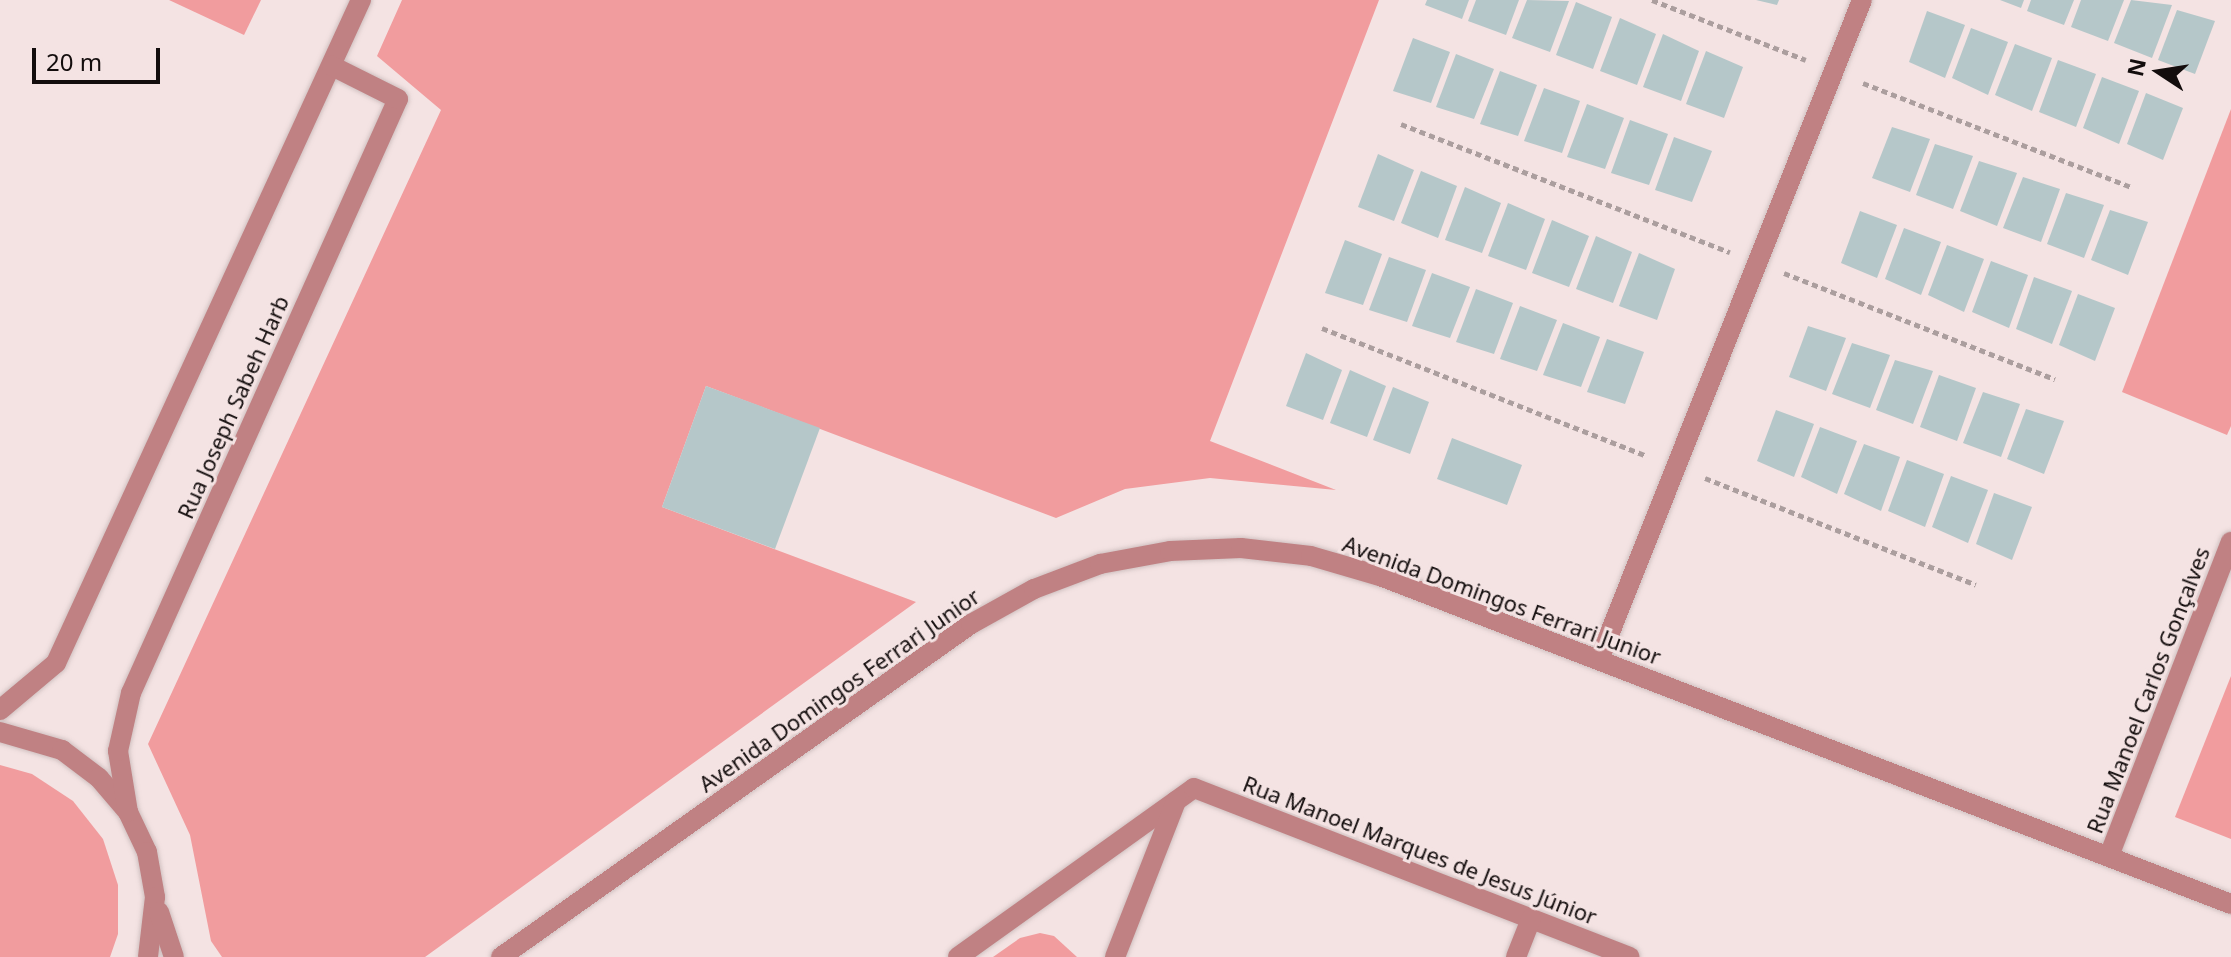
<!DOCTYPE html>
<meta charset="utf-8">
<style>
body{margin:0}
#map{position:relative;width:2231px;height:957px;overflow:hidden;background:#f4e3e3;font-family:"Noto Sans",sans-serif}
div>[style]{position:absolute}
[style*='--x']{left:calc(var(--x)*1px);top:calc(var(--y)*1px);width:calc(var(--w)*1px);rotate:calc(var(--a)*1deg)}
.green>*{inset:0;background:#f19c9e}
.building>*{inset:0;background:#b5c7c9}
.path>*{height:5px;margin-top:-2.5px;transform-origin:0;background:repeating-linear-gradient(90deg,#ab9e9e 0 6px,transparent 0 10px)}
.roads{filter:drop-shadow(0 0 2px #d0c1c1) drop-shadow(0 0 2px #d0c1c1)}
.street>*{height:20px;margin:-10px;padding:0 10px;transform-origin:10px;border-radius:10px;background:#c08183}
span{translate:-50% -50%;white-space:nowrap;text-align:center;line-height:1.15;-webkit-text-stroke:6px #f4e3e3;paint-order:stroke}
.street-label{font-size:22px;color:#130d0d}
.north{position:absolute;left:2119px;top:32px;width:80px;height:80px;-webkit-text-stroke:6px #f4e3e3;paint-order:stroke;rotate:282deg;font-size:22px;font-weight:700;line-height:32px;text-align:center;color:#130d0d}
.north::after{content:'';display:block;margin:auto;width:28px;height:36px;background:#130d0d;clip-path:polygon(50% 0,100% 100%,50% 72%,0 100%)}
.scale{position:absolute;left:32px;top:48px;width:128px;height:36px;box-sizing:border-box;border:4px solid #130d0d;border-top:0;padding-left:10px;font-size:24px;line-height:28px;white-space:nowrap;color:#130d0d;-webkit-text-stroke:6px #f4e3e3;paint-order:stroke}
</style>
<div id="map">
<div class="green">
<div style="clip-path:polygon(169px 0,261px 0,244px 35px)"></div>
<div style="clip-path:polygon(402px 0,1379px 0,1210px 441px,1336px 490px,1210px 478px,1125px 489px,1056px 518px,706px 386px,662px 507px,916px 602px,425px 957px,222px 957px,211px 941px,190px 835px,148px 744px,441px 110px,377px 56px)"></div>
<div style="clip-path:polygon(2231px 109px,2231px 426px,2227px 435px,2122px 392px)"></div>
<div style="clip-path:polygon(2231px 676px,2231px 839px,2175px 817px)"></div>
<div style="clip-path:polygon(0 765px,32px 774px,73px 801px,103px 839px,118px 885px,118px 934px,110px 957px,0 957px)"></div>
<div style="clip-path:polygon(1040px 933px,1054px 936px,1077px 957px,993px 957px,1020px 938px)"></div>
</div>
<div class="building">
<div style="clip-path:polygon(1427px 0,1469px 0,1462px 19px,1425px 5px)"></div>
<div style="clip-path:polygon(1476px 0,1519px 0,1506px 35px,1468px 21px)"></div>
<div style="clip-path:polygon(1527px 0,1569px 1px,1550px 52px,1512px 38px)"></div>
<div style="clip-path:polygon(1756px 0,1779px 0,1777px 5px)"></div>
<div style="clip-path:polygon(2000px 0,2024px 0,2021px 8px)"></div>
<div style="clip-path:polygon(2031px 0,2074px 0,2064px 25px,2027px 11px)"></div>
<div style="clip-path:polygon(2081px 0,2124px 0,2108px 41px,2071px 27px)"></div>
<div style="clip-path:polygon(2131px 0,2172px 5px,2152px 58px,2114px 43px)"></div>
<div style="clip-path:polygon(1576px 2px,1612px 17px,1593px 69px,1556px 55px)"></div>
<div style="clip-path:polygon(2177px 10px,2215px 21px,2195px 74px,2158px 60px)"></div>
<div style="clip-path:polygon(1927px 11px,1965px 25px,1945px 78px,1909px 62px)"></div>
<div style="clip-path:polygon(1620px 18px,1656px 34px,1637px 85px,1600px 71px)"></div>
<div style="clip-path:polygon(1971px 28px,2008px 42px,1988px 95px,1952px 78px)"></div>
<div style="clip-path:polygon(1663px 34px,1699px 51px,1681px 101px,1643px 87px)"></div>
<div style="clip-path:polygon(1413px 38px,1450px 52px,1431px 103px,1393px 91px)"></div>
<div style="clip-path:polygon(2015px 44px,2052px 58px,2032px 111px,1995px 95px)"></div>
<div style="clip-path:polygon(1706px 51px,1743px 67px,1724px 118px,1686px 104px)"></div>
<div style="clip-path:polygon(1456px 54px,1494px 69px,1474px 119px,1436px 107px)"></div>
<div style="clip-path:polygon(2058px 60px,2096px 74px,2076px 127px,2039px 112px)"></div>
<div style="clip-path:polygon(1500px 71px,1537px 85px,1518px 136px,1480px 124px)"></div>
<div style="clip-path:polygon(2102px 77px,2139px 91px,2119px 144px,2083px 128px)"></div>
<div style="clip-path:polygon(1544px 88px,1580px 101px,1562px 153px,1524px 141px)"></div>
<div style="clip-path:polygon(2146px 93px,2183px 108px,2163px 160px,2127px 144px)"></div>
<div style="clip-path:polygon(1587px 104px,1624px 118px,1605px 169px,1567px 157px)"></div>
<div style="clip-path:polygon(1630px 120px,1668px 134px,1649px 185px,1611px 173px)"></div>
<div style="clip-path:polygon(1892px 127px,1930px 139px,1910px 192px,1872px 178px)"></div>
<div style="clip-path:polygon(1674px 137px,1712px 151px,1692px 202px,1655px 190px)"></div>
<div style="clip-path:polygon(1935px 144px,1973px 156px,1953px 209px,1916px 195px)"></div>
<div style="clip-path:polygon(1378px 154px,1414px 170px,1394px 221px,1358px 207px)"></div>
<div style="clip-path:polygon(1979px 161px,2017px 173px,1997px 226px,1960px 211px)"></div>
<div style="clip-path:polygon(1421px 171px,1457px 186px,1438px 238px,1401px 223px)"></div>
<div style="clip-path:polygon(2023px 177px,2060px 189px,2041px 242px,2003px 228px)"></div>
<div style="clip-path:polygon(1465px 187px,1501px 203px,1482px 253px,1445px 240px)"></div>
<div style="clip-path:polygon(2066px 193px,2104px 205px,2084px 258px,2047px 244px)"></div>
<div style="clip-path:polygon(1508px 203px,1545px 219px,1526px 270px,1488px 256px)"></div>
<div style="clip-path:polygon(2110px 210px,2148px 222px,2128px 275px,2091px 260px)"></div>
<div style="clip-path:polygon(1860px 211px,1897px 225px,1877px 278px,1841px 263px)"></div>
<div style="clip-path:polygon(1552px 220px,1589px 236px,1569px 287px,1532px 273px)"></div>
<div style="clip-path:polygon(1904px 228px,1941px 242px,1921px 295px,1885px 279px)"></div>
<div style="clip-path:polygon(1596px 236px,1632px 252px,1613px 303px,1576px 289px)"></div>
<div style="clip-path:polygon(1345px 240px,1382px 254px,1363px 305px,1325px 293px)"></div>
<div style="clip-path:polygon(1947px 245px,1984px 259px,1964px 312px,1928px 295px)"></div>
<div style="clip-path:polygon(1639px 253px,1675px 269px,1657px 320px,1619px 306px)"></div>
<div style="clip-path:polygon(1389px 257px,1426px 270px,1407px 322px,1369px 310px)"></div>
<div style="clip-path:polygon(1991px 261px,2028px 275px,2009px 328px,1972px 312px)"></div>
<div style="clip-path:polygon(1432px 273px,1470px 287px,1450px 338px,1412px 326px)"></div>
<div style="clip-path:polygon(2034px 277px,2072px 291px,2052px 344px,2016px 329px)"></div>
<div style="clip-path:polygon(1476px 289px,1513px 303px,1494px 354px,1456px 342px)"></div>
<div style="clip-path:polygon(2078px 294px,2115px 308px,2095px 361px,2059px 345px)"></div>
<div style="clip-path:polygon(1520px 306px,1557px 320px,1537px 371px,1500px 359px)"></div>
<div style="clip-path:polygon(1563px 323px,1600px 337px,1581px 387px,1543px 375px)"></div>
<div style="clip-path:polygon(1808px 326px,1846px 338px,1826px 391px,1789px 377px)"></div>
<div style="clip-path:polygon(1607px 339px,1644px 352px,1625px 404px,1587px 392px)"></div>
<div style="clip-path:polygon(1852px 343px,1890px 355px,1870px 408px,1832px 394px)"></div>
<div style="clip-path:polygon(1306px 353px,1342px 370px,1323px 420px,1286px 406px)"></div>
<div style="clip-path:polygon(1895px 360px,1933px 371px,1913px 424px,1876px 410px)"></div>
<div style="clip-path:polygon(1350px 370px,1386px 386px,1367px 437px,1330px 423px)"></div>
<div style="clip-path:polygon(1939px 375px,1976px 388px,1957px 441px,1920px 427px)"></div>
<div style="clip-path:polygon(706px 386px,820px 428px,775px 549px,662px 507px)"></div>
<div style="clip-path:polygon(1393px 387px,1429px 402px,1410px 454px,1373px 440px)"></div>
<div style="clip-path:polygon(1983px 392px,2020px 404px,2001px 457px,1963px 443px)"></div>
<div style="clip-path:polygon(2026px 409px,2064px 421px,2044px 474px,2007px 459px)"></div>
<div style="clip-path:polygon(1776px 410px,1814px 424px,1794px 477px,1757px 461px)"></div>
<div style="clip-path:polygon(1820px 427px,1857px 441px,1837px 494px,1801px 477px)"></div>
<div style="clip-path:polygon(1452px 438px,1522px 465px,1507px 505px,1437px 479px)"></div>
<div style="clip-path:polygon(1864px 444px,1900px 457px,1881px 511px,1844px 494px)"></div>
<div style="clip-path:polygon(1907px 460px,1944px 474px,1925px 527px,1888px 511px)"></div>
<div style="clip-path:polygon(1951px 476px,1988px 490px,1968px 543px,1932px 527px)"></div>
<div style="clip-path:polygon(1994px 493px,2032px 507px,2012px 560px,1976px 544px)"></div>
</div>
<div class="path">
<div style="--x:1652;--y:0;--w:165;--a:21.3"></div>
<div style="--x:1863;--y:83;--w:287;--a:21.2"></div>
<div style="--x:1401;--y:124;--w:353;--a:21.3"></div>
<div style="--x:1784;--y:273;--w:291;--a:21.4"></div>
<div style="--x:1322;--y:328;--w:349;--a:21.5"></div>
<div style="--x:1705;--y:478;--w:291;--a:21.5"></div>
</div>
<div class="roads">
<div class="street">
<div style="--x:1599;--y:660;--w:710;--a:-68.27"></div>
<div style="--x:0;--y:710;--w:73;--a:-40"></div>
<div style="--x:56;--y:663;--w:730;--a:-65.3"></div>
<div style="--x:0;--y:732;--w:65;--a:16.2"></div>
<div style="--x:62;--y:750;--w:46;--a:37.1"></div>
<div style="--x:99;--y:778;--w:45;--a:49.5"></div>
<div style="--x:128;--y:812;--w:44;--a:64.6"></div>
<div style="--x:147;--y:852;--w:46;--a:79.9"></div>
<div style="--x:155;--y:897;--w:60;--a:96.7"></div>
<div style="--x:128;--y:812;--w:62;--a:-99.3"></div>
<div style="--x:118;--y:751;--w:59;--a:-77.4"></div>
<div style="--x:131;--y:693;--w:651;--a:-65.8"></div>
<div style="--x:398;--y:99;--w:74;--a:-153.4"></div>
<div style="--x:2109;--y:856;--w:337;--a:-68.8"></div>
<div style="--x:159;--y:912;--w:47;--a:71.6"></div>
<div style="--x:501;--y:957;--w:576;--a:-35.32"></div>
<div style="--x:971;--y:624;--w:72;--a:-29.1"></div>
<div style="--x:1034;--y:589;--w:71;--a:-20.7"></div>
<div style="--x:1100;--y:564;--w:71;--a:-10.5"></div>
<div style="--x:1170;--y:551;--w:71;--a:-2.4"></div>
<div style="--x:1241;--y:548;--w:70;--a:6.5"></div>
<div style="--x:1311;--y:556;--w:72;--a:16.2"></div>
<div style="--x:1380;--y:576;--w:912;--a:21.08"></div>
<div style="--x:958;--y:957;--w:290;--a:-35.6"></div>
<div style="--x:1194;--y:788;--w:467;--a:21.2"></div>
<div style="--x:1115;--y:957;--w:168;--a:-68.6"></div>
<div style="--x:1516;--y:957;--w:41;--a:-68.5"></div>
</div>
</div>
<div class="street-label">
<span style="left:233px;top:407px;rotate:-66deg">Rua Joseph Sabeh Harb</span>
<span style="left:1502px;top:600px;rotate:20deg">Avenida Domingos Ferrari Junior</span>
<span style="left:839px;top:690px;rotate:-35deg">Avenida Domingos Ferrari Junior</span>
<span style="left:2148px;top:690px;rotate:-69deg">Rua Manoel Carlos Gonçalves</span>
<span style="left:1420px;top:850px;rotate:21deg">Rua Manoel Marques de Jesus Júnior</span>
</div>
<div class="north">N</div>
<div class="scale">20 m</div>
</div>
